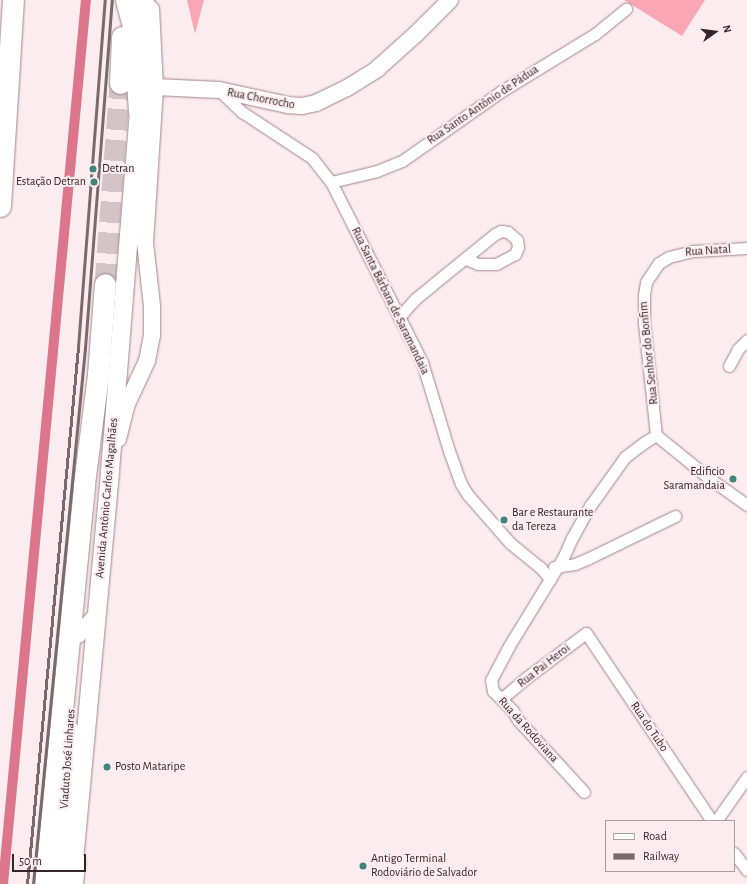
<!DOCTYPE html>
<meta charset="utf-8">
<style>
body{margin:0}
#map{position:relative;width:747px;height:884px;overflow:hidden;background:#fbedef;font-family:"Alegreya Sans",sans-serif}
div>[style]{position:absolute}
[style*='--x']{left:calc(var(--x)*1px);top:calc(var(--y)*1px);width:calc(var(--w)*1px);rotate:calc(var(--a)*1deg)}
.green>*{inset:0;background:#faa6b5}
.canal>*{height:10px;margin:-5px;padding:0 5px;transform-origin:5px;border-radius:5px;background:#dc768a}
.highway-tunnel>*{height:21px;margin-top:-10.5px;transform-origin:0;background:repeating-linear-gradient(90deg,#d3c5c7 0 21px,transparent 0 31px)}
.roads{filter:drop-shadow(0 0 1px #a48489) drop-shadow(0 0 1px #a48489)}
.street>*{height:11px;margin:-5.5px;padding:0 5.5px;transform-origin:5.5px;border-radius:5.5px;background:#fff}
.secondary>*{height:16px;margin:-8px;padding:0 8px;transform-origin:8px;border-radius:8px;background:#fff}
.primary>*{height:18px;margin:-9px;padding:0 9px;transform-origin:9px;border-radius:9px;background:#fff}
.highway>*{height:21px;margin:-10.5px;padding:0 10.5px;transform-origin:10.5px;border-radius:10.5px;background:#fff}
.rail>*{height:3px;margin:-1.5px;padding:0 1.5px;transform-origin:1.5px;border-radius:1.5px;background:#796b6d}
.dots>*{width:11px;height:11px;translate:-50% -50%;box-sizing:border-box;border:2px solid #fbedef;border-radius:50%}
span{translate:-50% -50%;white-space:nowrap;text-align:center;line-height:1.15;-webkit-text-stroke:4px #fbedef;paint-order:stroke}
.street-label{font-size:12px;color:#342729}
.poi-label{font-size:12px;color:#342729}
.left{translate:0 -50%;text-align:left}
.right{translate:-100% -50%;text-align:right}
.legend{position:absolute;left:605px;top:820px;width:130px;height:52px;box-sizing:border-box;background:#fbedef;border:1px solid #ab9ea0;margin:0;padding:5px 7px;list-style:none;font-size:12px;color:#342729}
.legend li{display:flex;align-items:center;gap:8px;height:20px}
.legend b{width:20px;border:1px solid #ab9ea0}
.north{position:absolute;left:695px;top:12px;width:40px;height:40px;-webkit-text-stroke:3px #fbedef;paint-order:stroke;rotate:76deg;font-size:11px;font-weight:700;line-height:16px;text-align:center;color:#342729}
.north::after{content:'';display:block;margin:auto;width:14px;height:18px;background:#342729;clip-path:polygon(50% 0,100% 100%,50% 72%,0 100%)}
.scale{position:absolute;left:12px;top:854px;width:74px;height:18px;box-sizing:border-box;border:2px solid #342729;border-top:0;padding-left:5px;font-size:12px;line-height:14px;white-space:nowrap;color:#342729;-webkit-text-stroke:3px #fbedef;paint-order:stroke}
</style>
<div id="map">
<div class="green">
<div style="clip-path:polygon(187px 0,204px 0,195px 34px)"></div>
<div style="clip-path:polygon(624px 0,705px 0,682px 36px)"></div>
</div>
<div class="canal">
<div style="--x:3;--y:884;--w:888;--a:-84.64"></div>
</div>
<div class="highway-tunnel">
<div style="--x:105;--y:284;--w:202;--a:-85.7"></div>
</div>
<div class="roads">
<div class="street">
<div style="--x:219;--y:90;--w:32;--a:44"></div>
<div style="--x:242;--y:112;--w:84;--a:33.3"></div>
<div style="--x:312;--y:158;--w:31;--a:52"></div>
<div style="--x:331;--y:182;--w:202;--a:63.2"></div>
<div style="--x:422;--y:362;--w:93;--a:73.1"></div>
<div style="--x:449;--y:451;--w:35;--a:70"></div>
<div style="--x:461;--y:484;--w:13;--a:58"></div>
<div style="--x:468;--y:495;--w:64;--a:48.8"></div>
<div style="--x:510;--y:543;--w:38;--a:39"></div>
<div style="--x:540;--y:567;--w:16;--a:50"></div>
<div style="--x:331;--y:182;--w:47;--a:-13.4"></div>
<div style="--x:377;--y:171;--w:27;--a:-22"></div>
<div style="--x:402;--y:161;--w:120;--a:-35.1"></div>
<div style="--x:500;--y:92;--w:111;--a:-31.4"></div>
<div style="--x:595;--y:34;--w:40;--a:-39"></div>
<div style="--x:399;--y:317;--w:24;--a:-48"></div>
<div style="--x:415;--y:299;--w:22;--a:-39"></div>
<div style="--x:432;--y:285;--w:81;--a:-39"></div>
<div style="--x:495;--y:234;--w:7;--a:-27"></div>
<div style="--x:501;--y:231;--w:7;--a:8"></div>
<div style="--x:508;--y:232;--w:12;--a:42"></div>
<div style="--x:517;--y:240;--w:7;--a:82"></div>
<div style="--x:518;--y:247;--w:8;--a:113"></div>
<div style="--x:515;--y:254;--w:21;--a:152"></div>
<div style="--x:496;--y:264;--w:18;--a:180"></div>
<div style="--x:478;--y:264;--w:13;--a:-157"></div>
<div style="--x:729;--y:366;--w:19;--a:-62"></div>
<div style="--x:738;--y:349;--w:13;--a:-45"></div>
<div style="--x:656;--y:435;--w:113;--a:-96.1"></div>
<div style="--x:644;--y:323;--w:28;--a:-90"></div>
<div style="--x:644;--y:295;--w:13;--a:-81"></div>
<div style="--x:646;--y:282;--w:23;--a:-56"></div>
<div style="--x:659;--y:263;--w:12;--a:-31"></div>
<div style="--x:669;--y:257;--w:25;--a:-14"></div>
<div style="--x:693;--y:251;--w:54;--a:-3.2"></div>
<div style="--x:656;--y:435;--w:68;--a:39.1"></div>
<div style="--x:709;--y:478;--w:47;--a:35.4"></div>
<div style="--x:554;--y:567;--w:21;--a:-8"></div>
<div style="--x:575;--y:564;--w:15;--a:-23"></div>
<div style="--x:589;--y:558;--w:96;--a:-26"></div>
<div style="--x:501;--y:699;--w:33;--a:-40"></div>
<div style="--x:526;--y:678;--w:75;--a:-36.9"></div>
<div style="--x:586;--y:633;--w:226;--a:56.2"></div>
<div style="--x:584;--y:792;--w:98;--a:-132.5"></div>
<div style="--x:518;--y:720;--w:10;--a:-119"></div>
<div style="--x:513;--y:711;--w:28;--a:-135"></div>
<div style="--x:493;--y:691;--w:11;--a:-100"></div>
<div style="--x:491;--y:680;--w:38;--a:-62"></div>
<div style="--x:509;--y:646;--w:103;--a:-58.5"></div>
<div style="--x:563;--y:558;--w:22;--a:-66"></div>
<div style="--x:572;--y:538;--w:37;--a:-61"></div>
<div style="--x:590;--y:506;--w:60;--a:-54.5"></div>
<div style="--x:625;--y:457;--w:25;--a:-37"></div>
<div style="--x:645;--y:442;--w:13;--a:-32"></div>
<div style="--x:716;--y:821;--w:54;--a:-54.8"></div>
<div style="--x:734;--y:853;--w:21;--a:53"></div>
</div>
<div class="secondary">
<div style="--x:155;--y:87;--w:64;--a:2.7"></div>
<div style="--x:219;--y:90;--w:71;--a:12.3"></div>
<div style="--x:288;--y:105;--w:14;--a:4"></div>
<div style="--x:302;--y:106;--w:14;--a:-12"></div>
<div style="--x:316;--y:103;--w:34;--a:-26"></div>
<div style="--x:347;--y:88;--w:36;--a:-32"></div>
<div style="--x:377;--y:69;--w:52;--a:-41.9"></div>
<div style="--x:416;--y:34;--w:48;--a:-45"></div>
<div style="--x:118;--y:439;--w:34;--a:-76"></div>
<div style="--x:126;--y:406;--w:50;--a:-65"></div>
<div style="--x:147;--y:361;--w:26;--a:-79"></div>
<div style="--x:152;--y:335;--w:29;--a:-90"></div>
<div style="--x:152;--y:306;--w:63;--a:-96.3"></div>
<div style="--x:145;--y:243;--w:156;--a:-86.3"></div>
<div style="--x:155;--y:87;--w:78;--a:-92.9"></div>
<div style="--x:78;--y:635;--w:26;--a:-47"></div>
<div style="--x:60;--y:884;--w:156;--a:-86.3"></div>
</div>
<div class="primary">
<div style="--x:142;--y:49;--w:49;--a:-86.5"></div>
<div style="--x:74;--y:861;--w:392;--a:-84.7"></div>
<div style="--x:110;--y:471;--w:373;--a:-85.4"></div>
</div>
<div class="highway">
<div style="--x:126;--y:0;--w:27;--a:75"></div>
<div style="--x:133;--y:26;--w:86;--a:86"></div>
<div style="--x:120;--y:83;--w:46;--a:-87.5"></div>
<div style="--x:0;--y:206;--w:206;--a:-86.4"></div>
<div style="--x:45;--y:884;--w:402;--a:-84.4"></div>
<div style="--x:84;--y:484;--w:111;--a:-82.7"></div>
<div style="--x:98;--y:374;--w:90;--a:-85.6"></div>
<div style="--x:72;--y:884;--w:23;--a:-85"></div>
</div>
</div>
<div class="rail">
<div style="--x:27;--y:884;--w:539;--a:-84.57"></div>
<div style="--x:78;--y:347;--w:348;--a:-85.6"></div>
<div style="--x:33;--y:884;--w:539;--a:-84.46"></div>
<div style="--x:85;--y:348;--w:349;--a:-85.6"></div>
</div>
<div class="dots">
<div style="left:93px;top:169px;background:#3f857b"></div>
<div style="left:94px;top:182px;background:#3f857b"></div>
<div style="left:733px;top:479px;background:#3f857b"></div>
<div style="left:504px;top:520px;background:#3f857b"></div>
<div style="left:107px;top:767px;background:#3f857b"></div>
<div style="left:363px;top:866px;background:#3f857b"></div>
</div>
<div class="street-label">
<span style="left:261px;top:99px;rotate:11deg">Rua Chorrocho</span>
<span style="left:483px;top:105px;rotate:-34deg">Rua Santo Antônio de Pádua</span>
<span style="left:708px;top:251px;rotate:-4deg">Rua Natal</span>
<span style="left:390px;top:301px;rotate:64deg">Rua Santa Bárbara de Saramandaia</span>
<span style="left:649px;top:353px;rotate:-96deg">Rua Senhor do Bonfim</span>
<span style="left:107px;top:498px;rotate:-85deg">Avenida Antônio Carlos Magalhães</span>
<span style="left:544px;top:666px;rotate:-38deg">Rua Pai Heroi</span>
<span style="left:649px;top:727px;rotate:56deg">Rua do Tubo</span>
<span style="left:528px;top:730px;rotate:48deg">Rua da Rodoviana</span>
<span style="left:68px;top:759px;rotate:-86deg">Viaduto José Linhares</span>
</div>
<div class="poi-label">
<span class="left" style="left:102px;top:169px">Detran</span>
<span class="right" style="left:86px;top:182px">Estação Detran</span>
<span class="right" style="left:725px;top:479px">Edificio<br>Saramandaia</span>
<span class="left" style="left:512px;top:520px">Bar e Restaurante<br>da Tereza</span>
<span class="left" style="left:115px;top:767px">Posto Mataripe</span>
<span class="left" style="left:371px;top:866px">Antigo Terminal<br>Rodoviário de Salvador</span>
</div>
<ul class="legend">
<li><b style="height:5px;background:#fff"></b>Road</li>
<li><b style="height:5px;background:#796b6d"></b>Railway</li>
</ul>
<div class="north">N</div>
<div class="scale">50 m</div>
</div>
